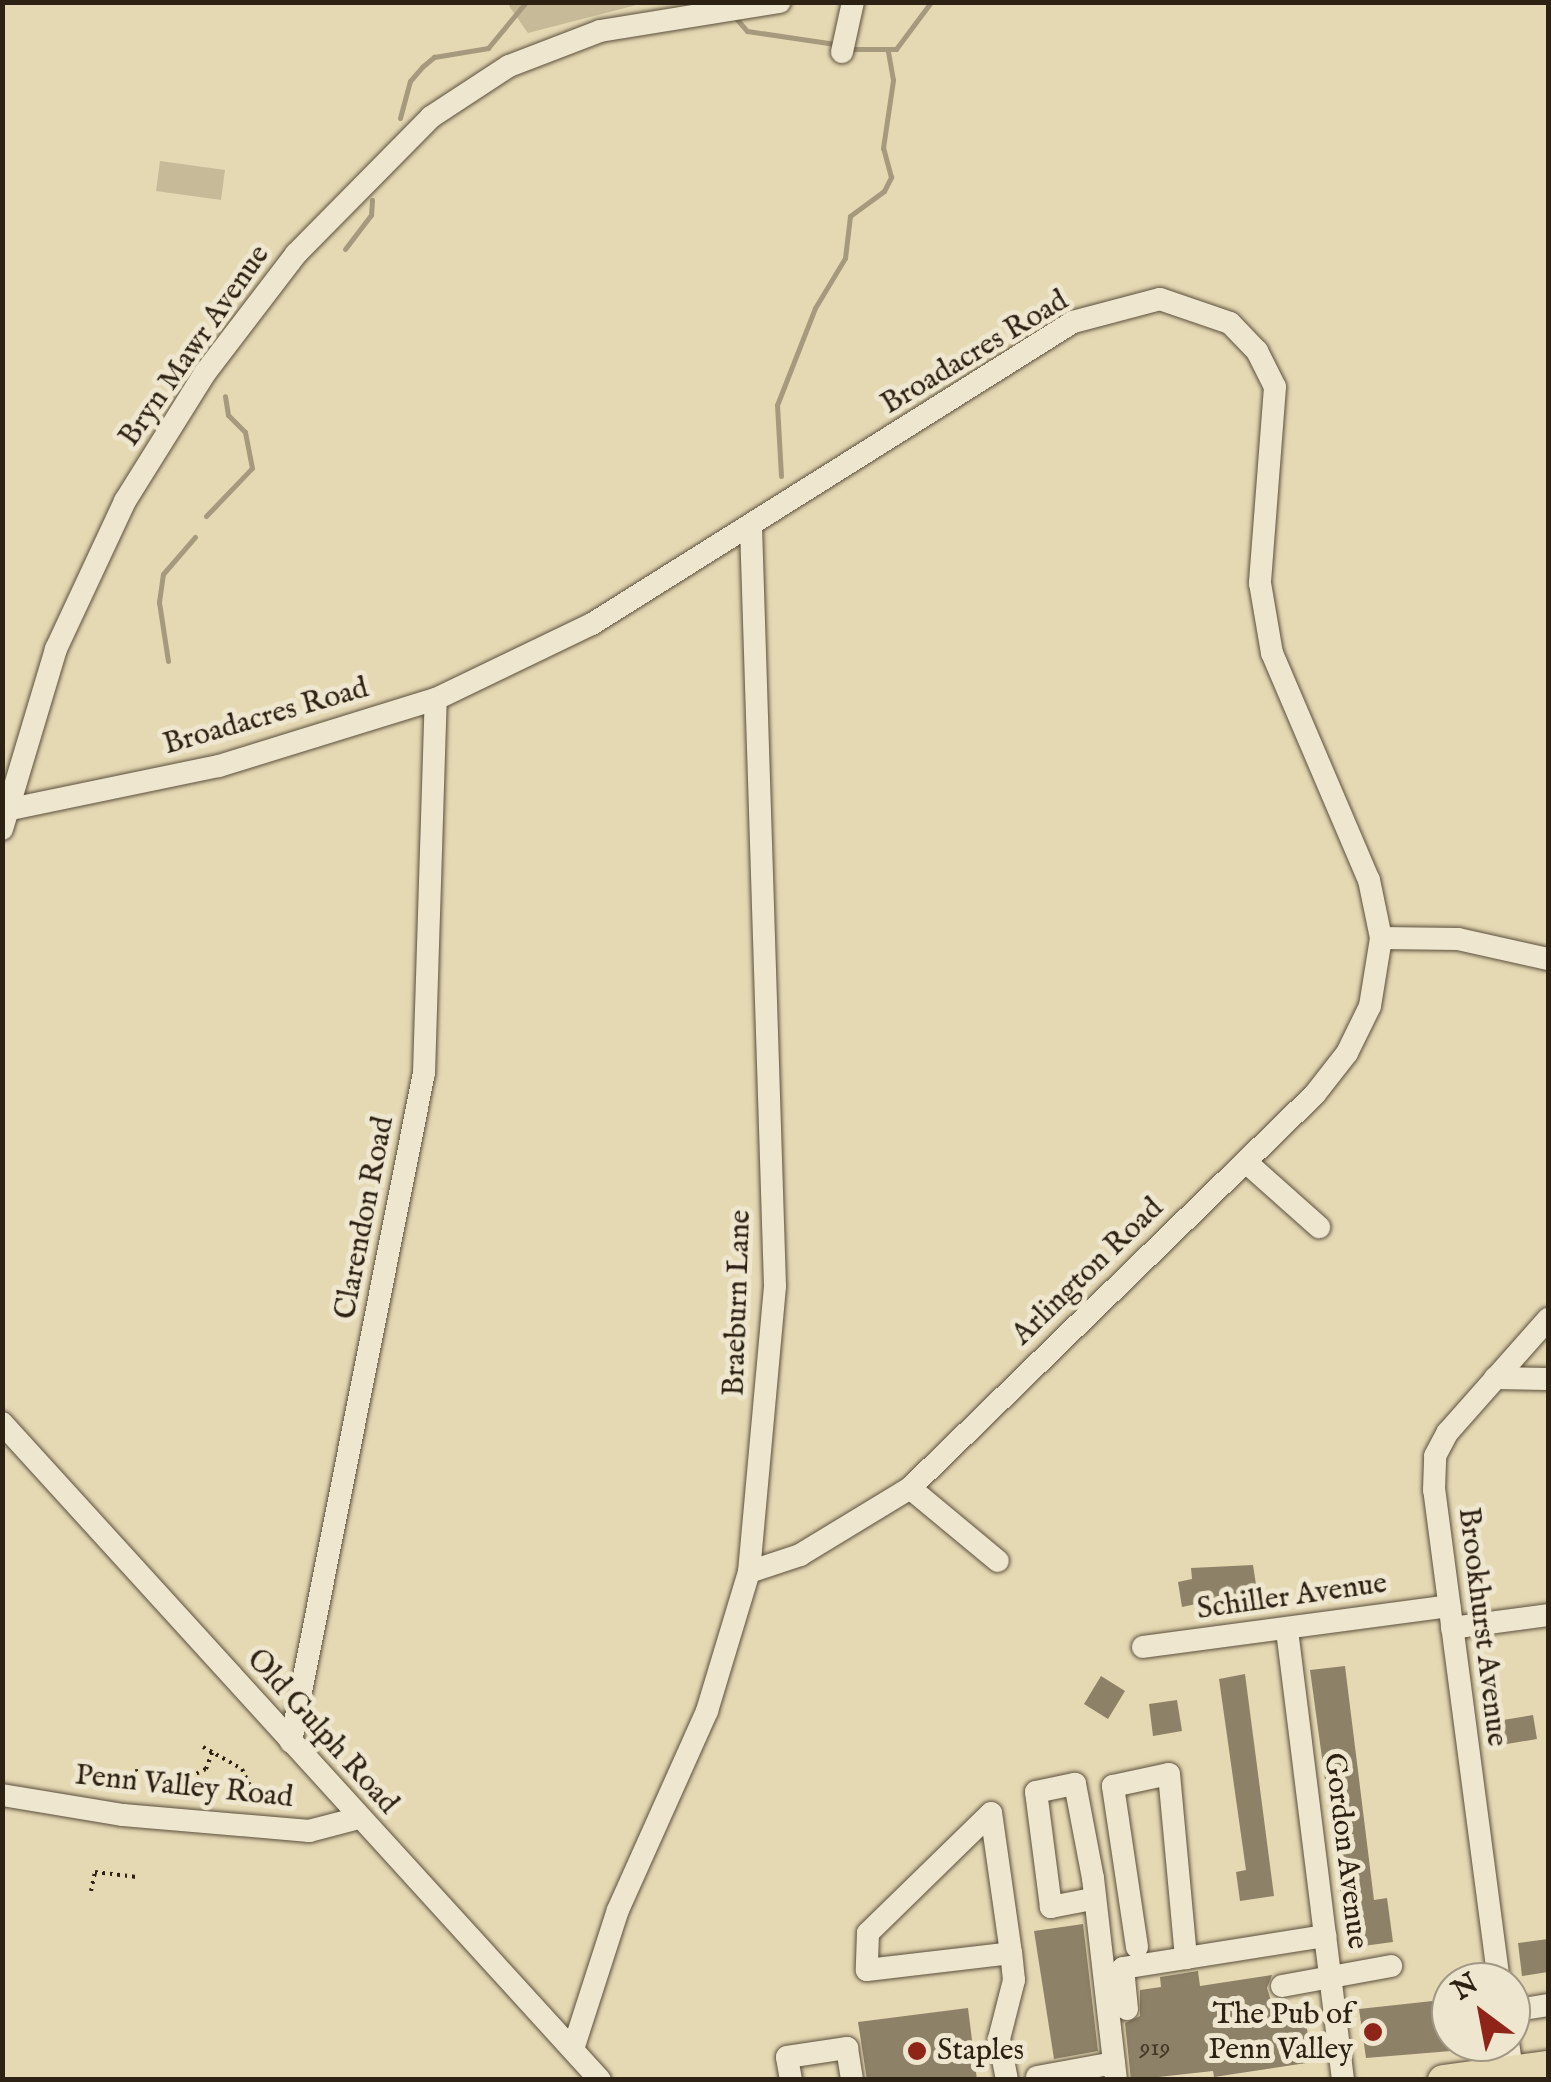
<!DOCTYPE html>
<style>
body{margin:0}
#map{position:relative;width:1551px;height:2082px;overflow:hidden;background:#e5d9b4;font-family:"IM FELL English",serif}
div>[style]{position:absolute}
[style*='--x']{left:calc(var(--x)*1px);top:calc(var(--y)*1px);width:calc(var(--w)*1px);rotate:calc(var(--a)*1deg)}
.green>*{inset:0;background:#c6ba99}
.stream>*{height:5px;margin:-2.5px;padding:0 2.5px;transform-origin:2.5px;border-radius:2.5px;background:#a69a7e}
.building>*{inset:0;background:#8d8167}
.path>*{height:4px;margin-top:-2px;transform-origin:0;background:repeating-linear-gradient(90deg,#2d2114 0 2.5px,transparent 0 7.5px)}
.roads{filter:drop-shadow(0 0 2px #5b4f3c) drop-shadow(0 0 2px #5b4f3c)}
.minor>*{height:22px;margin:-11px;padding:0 11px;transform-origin:11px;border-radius:11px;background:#eee6ce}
.major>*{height:30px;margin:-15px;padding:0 15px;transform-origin:15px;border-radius:15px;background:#e5d9b4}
.dots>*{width:28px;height:28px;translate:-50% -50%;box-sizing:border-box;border:5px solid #eee6ce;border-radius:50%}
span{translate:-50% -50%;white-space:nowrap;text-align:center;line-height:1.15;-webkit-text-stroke:10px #eee6ce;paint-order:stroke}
.number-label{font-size:25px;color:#453929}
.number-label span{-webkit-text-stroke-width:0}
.street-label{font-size:30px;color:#2d2114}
.poi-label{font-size:30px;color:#2d2114}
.right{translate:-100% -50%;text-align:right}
.left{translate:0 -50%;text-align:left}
.frame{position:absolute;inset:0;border:5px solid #2d2114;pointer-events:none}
.north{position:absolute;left:1431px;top:1962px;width:100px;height:100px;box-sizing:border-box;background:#eee6ce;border:2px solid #a19784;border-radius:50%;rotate:328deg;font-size:28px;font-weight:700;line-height:40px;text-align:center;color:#2d2114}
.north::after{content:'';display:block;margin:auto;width:35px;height:45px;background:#8f2418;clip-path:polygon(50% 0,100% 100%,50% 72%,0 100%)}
</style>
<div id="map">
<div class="green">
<div style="clip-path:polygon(512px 3px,512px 2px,644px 3px,528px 33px,509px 6px)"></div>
<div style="clip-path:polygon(160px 161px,225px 170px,221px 200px,156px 191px)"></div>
</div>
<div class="stream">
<div style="--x:734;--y:16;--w:20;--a:49"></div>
<div style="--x:747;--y:31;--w:89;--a:8.4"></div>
<div style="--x:850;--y:49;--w:46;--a:0"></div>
<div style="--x:896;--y:49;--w:59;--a:-53.3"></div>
<div style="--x:400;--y:118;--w:38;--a:-75"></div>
<div style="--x:410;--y:81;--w:18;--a:-49"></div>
<div style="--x:422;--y:67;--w:16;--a:-40"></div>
<div style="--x:434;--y:57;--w:55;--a:-9.5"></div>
<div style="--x:488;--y:48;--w:60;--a:-50.4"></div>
<div style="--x:345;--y:249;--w:43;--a:-52.6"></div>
<div style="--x:371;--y:215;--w:15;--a:-86"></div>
<div style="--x:781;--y:476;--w:71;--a:-93.2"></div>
<div style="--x:777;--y:405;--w:104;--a:-68.6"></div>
<div style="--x:815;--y:308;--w:58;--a:-59"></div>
<div style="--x:845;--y:258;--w:42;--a:-83.2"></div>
<div style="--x:850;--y:216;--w:42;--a:-36.3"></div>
<div style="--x:884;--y:191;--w:16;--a:-63"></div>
<div style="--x:891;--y:177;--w:30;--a:-105"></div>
<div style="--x:883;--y:148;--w:69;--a:-81.6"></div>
<div style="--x:893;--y:80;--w:29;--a:-100"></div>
<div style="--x:206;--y:516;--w:66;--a:-46.2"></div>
<div style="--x:252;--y:468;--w:37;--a:-101"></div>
<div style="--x:245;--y:432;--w:24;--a:-135"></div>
<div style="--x:228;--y:415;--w:19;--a:-99"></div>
<div style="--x:168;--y:661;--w:60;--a:-98.7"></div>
<div style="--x:159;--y:602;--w:28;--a:-82"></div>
<div style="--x:163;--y:574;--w:49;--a:-49.1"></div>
</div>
<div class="building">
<div style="clip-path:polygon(1253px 1565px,1257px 1591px,1182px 1607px,1178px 1582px,1192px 1579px,1191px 1568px)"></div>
<div style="clip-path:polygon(1345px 1666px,1374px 1900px,1387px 1898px,1393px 1942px,1348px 1948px,1310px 1670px)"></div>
<div style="clip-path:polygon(1245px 1674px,1274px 1896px,1240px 1901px,1236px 1872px,1246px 1870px,1219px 1679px)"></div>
<div style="clip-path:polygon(1101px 1676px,1125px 1691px,1108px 1719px,1084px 1704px)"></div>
<div style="clip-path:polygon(1177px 1700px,1182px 1731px,1153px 1736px,1149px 1704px)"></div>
<div style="clip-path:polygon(1533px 1715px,1537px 1739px,1501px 1745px,1497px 1721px)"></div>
<div style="clip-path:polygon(1083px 1924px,1098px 2051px,1054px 2059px,1034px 1931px)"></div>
<div style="clip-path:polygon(1548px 1939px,1548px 1972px,1522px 1976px,1518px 1943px)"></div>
<div style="clip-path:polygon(1198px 1971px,1200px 1986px,1272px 1975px,1267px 1988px,1278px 2023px,1305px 2018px,1313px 2062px,1214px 2077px,1213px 2071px,1131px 2080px,1125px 2023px,1140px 2016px,1140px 1990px,1161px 1987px,1160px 1977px)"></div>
<div style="clip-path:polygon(1451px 1999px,1451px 2051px,1366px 2058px,1359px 2009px)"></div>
<div style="clip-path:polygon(968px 2008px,977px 2080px,867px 2080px,858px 2022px)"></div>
</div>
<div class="path">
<div style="--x:203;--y:1747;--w:45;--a:29.4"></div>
<div style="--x:242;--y:1769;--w:42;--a:64.7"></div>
<div style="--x:135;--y:1771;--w:55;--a:6.2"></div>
<div style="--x:190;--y:1777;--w:18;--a:-27"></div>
<div style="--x:206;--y:1769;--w:20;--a:-70"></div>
<div style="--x:91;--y:1891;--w:19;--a:-78"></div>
<div style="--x:95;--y:1872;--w:42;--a:6.8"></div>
</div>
<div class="roads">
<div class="minor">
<div style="--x:842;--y:52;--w:51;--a:-77.6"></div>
<div style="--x:6;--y:810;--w:217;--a:-11.7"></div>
<div style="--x:219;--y:766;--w:227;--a:-17.2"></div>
<div style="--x:436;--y:699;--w:173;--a:-25.7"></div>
<div style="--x:592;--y:624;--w:568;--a:-32.12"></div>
<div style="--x:1073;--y:322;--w:90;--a:-14.8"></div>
<div style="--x:1160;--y:299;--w:74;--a:18.9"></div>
<div style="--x:1230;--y:323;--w:39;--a:46"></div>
<div style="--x:1257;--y:351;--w:40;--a:63.4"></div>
<div style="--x:1275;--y:387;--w:197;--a:94.4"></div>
<div style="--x:1260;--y:583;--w:71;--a:80.3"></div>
<div style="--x:1272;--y:653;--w:247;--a:66.9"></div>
<div style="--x:1369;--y:880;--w:59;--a:78.3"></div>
<div style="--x:1381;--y:938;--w:77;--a:0.7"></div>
<div style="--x:1458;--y:939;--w:92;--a:12.5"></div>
<div style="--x:2;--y:829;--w:188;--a:-73.3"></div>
<div style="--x:56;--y:649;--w:163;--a:-65"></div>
<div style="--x:125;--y:501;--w:151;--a:-58"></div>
<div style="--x:205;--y:373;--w:150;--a:-52.6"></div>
<div style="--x:296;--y:254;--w:192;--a:-45.4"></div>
<div style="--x:431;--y:117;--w:93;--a:-33.2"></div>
<div style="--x:509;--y:66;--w:97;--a:-21"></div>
<div style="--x:600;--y:31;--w:182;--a:-9.2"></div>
<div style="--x:1246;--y:1162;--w:98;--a:41.7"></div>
<div style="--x:1495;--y:1378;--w:53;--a:1.1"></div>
<div style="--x:2;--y:1423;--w:888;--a:47.69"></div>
<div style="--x:910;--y:1488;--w:114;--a:39.7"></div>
<div style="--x:749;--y:1572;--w:54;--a:-18.4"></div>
<div style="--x:800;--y:1555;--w:129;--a:-31.3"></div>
<div style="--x:910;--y:1488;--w:565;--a:-44.21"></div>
<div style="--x:1315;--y:1094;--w:52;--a:-52"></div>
<div style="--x:1347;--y:1053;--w:52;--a:-63.9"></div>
<div style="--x:1370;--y:1006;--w:69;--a:-80.8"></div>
<div style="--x:1452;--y:1628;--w:97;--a:-7.7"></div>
<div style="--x:1287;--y:1630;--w:453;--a:82.9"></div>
<div style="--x:1143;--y:1647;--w:309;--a:-7.6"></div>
<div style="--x:291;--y:1742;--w:682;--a:-78.76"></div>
<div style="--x:424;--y:1073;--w:374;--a:-88.2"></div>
<div style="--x:2;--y:1795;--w:123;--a:9.4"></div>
<div style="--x:123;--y:1815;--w:187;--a:4.9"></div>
<div style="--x:309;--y:1831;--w:52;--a:-14.6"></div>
<div style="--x:1092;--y:1899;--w:42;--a:169"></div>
<div style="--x:1051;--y:1907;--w:116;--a:-97.4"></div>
<div style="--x:1036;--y:1792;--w:40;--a:-12"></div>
<div style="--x:1075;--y:1784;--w:96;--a:79.2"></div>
<div style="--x:1093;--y:1878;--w:203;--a:83.5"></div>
<div style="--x:1137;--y:1947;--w:163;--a:-98.5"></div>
<div style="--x:1113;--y:1786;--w:57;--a:-12.1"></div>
<div style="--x:1169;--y:1774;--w:185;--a:84.7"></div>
<div style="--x:1499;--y:1982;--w:496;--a:-97.5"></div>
<div style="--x:1434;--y:1490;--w:34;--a:-88"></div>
<div style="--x:1435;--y:1456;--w:27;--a:-62"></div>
<div style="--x:1448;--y:1432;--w:151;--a:-48.5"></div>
<div style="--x:1282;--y:1986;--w:111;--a:-10.4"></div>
<div style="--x:1127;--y:2009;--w:41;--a:-95.6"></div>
<div style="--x:1123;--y:1968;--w:205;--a:-9"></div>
<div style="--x:1511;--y:2011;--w:37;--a:-9"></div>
<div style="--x:1508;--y:2042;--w:29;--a:82"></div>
<div style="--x:573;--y:2049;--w:146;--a:-72.1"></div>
<div style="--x:618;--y:1910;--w:218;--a:-65.9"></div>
<div style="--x:707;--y:1711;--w:145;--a:-73.2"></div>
<div style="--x:749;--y:1572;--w:287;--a:-84.8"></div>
<div style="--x:775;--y:1286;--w:760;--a:-91.81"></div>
<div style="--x:1037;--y:2077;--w:78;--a:-10.3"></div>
<div style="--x:791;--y:2080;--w:23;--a:-100"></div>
<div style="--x:787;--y:2057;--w:61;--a:-8.5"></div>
<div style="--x:847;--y:2048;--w:32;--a:81"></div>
<div style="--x:1007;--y:2080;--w:42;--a:-101"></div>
<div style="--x:999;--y:2039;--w:61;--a:-75.7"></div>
<div style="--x:1014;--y:1980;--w:27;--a:-96"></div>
<div style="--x:1011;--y:1953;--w:141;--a:-98.1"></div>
<div style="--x:991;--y:1813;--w:172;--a:135.7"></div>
<div style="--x:868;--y:1933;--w:37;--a:92"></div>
<div style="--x:867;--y:1970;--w:145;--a:-6.7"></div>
</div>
<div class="major">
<div style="--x:1443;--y:2080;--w:106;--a:-7.6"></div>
</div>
</div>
<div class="dots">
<div style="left:1373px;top:2032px;background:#8f2418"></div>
<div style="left:917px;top:2051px;background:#8f2418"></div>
</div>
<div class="number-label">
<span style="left:1155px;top:2048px">919</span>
</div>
<div class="street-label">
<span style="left:195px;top:346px;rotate:-55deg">Bryn Mawr Avenue</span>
<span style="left:975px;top:353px;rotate:-31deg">Broadacres Road</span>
<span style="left:266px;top:717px;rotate:-16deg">Broadacres Road</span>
<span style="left:365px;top:1218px;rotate:-79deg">Clarendon Road</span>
<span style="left:1088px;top:1272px;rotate:-44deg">Arlington Road</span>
<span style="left:738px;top:1303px;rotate:-88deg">Braeburn Lane</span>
<span style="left:1292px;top:1597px;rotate:-8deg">Schiller Avenue</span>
<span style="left:1482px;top:1627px;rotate:83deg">Brookhurst Avenue</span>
<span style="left:322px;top:1732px;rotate:48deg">Old Gulph Road</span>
<span style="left:184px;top:1787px;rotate:6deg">Penn Valley Road</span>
<span style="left:1345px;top:1851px;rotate:83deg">Gordon Avenue</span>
</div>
<div class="poi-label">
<span class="right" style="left:1353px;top:2032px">The Pub of<br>Penn Valley</span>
<span class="left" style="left:937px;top:2051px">Staples</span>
</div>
<div class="frame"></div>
<div class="north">N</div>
</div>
